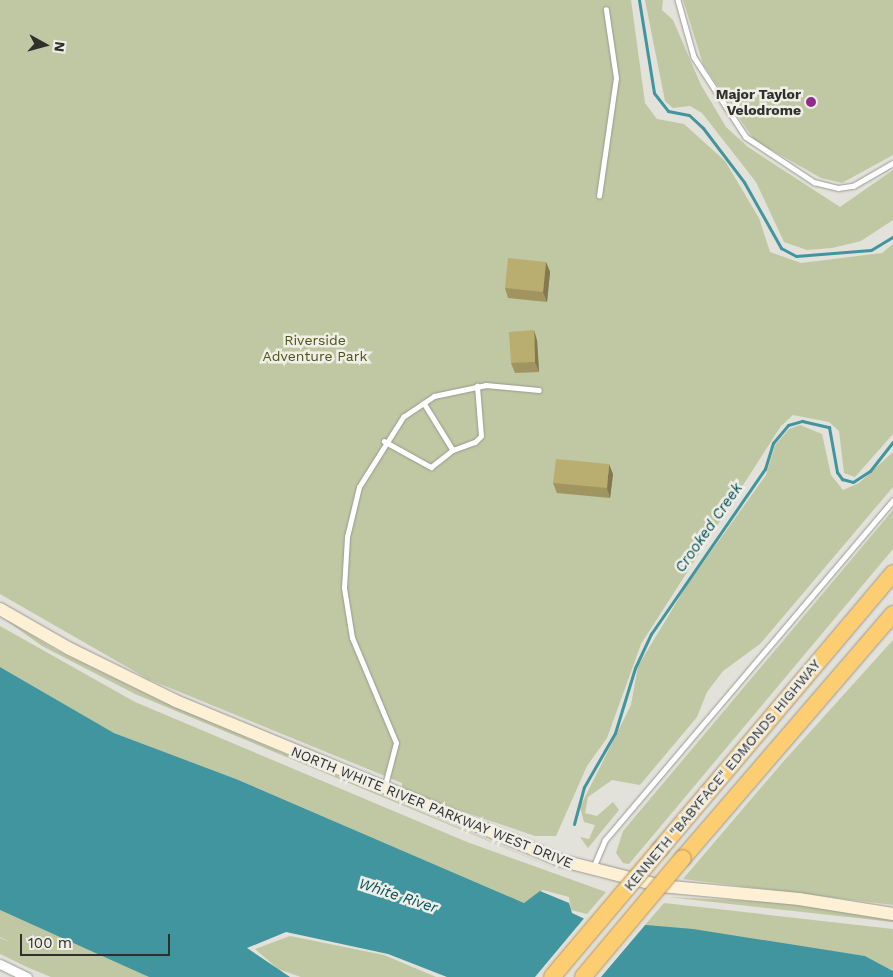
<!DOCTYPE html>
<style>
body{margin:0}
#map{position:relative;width:893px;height:977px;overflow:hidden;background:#e2e1da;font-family:"Work Sans",sans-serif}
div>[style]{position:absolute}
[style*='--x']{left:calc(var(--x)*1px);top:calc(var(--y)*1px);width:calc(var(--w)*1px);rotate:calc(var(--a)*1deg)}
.green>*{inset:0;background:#bfc8a2}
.water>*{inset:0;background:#40959e}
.pier>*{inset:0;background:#e2e1da}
.stream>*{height:3px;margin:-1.5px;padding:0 1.5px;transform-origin:1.5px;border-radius:1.5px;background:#40959e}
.roads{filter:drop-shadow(0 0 1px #9a9892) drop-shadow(0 0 1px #9a9892)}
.lane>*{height:4.5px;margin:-2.25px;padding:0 2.25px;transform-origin:2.25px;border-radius:2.25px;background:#fff}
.street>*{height:9px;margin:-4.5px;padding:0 4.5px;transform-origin:4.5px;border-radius:4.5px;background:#fff}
.secondary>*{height:12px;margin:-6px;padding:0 6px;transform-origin:6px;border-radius:6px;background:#fef0d5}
.highway>*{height:16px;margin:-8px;padding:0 8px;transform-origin:8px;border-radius:8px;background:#fdcd72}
.bridges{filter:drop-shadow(0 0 1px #b5965a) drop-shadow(0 0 1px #b5965a)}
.highway-bridge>*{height:16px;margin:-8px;padding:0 8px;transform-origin:8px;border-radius:8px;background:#fdcd72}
.wall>*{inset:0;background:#a09560}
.shaded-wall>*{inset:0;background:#82794e}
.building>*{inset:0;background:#baad70}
.dots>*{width:14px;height:14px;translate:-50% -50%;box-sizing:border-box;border:2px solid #efeee7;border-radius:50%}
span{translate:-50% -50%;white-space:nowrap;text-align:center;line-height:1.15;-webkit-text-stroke:5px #efeee7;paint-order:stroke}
.poi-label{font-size:14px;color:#2f2f2c;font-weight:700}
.right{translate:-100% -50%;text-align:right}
.park-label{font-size:14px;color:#4a5512}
.street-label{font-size:14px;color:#2f2f2c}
.water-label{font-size:15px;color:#035258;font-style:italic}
.north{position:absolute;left:20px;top:20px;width:50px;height:50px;-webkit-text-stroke:4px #efeee7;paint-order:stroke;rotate:97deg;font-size:14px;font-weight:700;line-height:20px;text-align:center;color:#2f2f2c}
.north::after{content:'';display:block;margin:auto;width:18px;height:22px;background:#2f2f2c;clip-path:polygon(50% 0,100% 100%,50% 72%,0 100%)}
.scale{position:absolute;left:20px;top:934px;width:150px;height:22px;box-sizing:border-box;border:2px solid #2f2f2c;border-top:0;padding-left:6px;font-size:15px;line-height:18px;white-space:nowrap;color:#2f2f2c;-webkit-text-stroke:4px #efeee7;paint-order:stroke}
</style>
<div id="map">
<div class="green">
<div style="clip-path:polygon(0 0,631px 0,645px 103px,657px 119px,684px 124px,725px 161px,759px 218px,770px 252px,801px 263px,882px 253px,893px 244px,893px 434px,855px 477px,844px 473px,839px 431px,829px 422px,793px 415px,781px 426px,641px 644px,607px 738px,587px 766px,556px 836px,535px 836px,402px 791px,402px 783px,148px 679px,0 594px)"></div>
<div style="clip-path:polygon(645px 0,663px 0,662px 10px,673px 20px,701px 85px,726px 127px,748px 147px,840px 207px,893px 170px,893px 220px,861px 241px,832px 248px,807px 250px,784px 242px,756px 182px,702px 113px,690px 106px,673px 108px,665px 101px)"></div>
<div style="clip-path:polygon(683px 0,893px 0,893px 155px,842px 183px,821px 178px,754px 140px,703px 64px)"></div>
<div style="clip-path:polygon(800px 425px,822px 434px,831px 475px,843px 490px,859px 483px,893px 452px,893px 487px,760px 644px,723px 671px,707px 692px,697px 717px,640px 785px,612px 780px,588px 797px,585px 813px,597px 816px,613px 802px,619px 810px,588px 848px,580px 837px,589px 839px,595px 825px,584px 822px,580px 807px,631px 705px,638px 666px,687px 585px,766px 475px,775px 445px,789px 429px)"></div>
<div style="clip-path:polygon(893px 510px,893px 549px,629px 864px,623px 863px,616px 853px,623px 831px)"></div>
<div style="clip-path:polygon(0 616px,56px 650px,163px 702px,558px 870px,135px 694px,42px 646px)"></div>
<div style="clip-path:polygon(0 626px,135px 702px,467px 842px,606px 892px,587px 914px,571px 910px,569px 897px,543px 890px,524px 903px,236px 779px,114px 733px,0 667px)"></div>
<div style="clip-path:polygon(893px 640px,893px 905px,683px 879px,782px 763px)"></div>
<div style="clip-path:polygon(668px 897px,776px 902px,893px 920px,893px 922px)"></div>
<div style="clip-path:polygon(664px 903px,893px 929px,893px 971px,865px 956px,644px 926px)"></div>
<div style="clip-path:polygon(0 910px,95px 951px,149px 977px,51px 977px,29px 968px,0 954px,0 938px,10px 942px,0 937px)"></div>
<div style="clip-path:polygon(290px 936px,384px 955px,436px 977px,301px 977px,278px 969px,255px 949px)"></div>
</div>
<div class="water">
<div style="clip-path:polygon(0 667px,114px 733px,236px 779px,524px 903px,540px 891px,569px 903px,572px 913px,587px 920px,693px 929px,865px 956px,893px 971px,893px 977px,447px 977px,388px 954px,286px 932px,247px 948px,290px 977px,149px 977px,0 910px)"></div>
</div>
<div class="pier">
<div style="clip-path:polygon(586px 916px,646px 924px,601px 977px,535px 977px)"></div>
</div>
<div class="stream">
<div style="--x:639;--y:0;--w:94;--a:80.8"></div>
<div style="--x:654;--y:93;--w:23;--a:52"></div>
<div style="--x:668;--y:111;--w:21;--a:11"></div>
<div style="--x:689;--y:115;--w:19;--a:43"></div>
<div style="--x:703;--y:128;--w:68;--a:52.8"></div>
<div style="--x:744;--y:182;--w:76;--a:60.7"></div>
<div style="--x:781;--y:248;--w:17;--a:28"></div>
<div style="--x:796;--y:256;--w:75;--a:-4.6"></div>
<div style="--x:871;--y:250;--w:26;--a:-31"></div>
<div style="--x:574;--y:824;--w:38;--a:-75"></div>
<div style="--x:584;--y:787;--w:62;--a:-60.1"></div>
<div style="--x:615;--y:733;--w:68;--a:-72.9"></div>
<div style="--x:635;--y:668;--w:38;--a:-65"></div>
<div style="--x:651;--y:634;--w:201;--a:-55.4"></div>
<div style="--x:765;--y:469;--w:27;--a:-73"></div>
<div style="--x:773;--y:443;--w:23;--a:-50"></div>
<div style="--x:788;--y:425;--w:15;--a:-16"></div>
<div style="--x:802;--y:421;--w:28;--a:13"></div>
<div style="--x:829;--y:427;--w:46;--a:79.9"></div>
<div style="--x:837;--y:472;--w:9;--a:54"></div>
<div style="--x:842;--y:479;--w:11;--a:15"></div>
<div style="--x:853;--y:482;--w:20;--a:-33"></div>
<div style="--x:870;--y:471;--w:37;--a:-52"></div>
</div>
<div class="roads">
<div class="lane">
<div style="--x:678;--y:0;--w:59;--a:74.3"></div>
<div style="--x:694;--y:57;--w:95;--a:57"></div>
<div style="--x:746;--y:137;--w:82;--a:33.5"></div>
<div style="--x:814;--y:182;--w:25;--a:14"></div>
<div style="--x:838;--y:188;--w:15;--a:-8"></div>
<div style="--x:853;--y:186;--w:46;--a:-29.9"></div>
<div style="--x:599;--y:196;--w:119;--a:-81.8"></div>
<div style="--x:616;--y:78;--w:69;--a:-98.4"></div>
<div style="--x:424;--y:403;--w:55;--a:58.3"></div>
<div style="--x:384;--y:441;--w:54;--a:29"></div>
<div style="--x:431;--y:467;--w:28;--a:-38"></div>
<div style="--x:453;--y:450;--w:23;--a:-20"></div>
<div style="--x:475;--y:442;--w:8;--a:-45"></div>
<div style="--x:481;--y:436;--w:50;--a:-94.6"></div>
<div style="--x:385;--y:785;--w:43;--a:-75.3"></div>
<div style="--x:396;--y:743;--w:114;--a:-112.7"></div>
<div style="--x:352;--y:638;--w:51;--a:-99.1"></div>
<div style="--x:344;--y:588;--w:51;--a:-86.6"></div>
<div style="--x:347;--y:537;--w:51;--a:-76.5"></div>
<div style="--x:359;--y:487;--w:83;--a:-57.8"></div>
<div style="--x:403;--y:417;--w:37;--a:-34"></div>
<div style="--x:434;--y:396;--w:53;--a:-11.9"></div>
<div style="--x:486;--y:385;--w:53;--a:5.4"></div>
<div style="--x:593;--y:868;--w:30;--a:-67"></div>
<div style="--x:605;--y:840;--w:446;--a:-49.7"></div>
</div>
<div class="street">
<div style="--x:0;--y:964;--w:30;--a:26"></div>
</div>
<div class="secondary">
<div style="--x:0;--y:609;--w:78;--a:29.8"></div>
<div style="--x:68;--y:648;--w:120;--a:26.1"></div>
<div style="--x:176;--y:701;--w:415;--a:22.5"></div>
<div style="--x:559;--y:860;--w:105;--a:14.3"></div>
<div style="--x:661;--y:886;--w:139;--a:5.4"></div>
<div style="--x:799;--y:899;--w:95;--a:9.1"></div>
</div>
<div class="highway">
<div style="--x:660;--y:849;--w:361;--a:-49.8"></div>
<div style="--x:683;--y:858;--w:322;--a:-49.3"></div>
</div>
</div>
<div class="bridges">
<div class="highway-bridge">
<div style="--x:552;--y:977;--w:167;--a:-49.8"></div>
<div style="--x:583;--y:977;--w:155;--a:-50"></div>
</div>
</div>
<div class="wall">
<div style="clip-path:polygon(546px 262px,550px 272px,547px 302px,508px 298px,505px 288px)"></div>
<div style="clip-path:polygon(537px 340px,539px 372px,515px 373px,511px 363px)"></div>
<div style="clip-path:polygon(613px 474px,610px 498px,557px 493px,553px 483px)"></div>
</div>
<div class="shaded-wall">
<div style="clip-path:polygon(546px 262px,550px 272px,547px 302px,543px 292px)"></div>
<div style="clip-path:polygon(534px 330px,537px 340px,539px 372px,535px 362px)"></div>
<div style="clip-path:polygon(609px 464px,613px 474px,610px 498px,607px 488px)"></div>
</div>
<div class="building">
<div style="clip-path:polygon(508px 258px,546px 262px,543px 292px,505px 288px)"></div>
<div style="clip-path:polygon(534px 330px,535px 362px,511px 363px,509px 332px)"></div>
<div style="clip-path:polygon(556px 459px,609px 464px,607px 488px,553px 483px)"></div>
</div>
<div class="dots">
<div style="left:811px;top:102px;background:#932a8e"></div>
</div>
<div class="poi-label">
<span class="right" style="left:801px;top:102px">Major Taylor<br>Velodrome</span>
</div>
<div class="park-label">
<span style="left:315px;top:348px">Riverside<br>Adventure Park</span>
</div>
<div class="street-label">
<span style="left:722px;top:775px;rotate:-50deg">KENNETH "BABYFACE" EDMONDS HIGHWAY</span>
<span style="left:432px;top:807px;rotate:22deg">NORTH WHITE RIVER PARKWAY WEST DRIVE</span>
</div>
<div class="water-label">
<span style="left:709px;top:528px;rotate:-55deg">Crooked Creek</span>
<span style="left:398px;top:896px;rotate:18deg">White River</span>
</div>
<div class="north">N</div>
<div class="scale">100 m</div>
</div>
